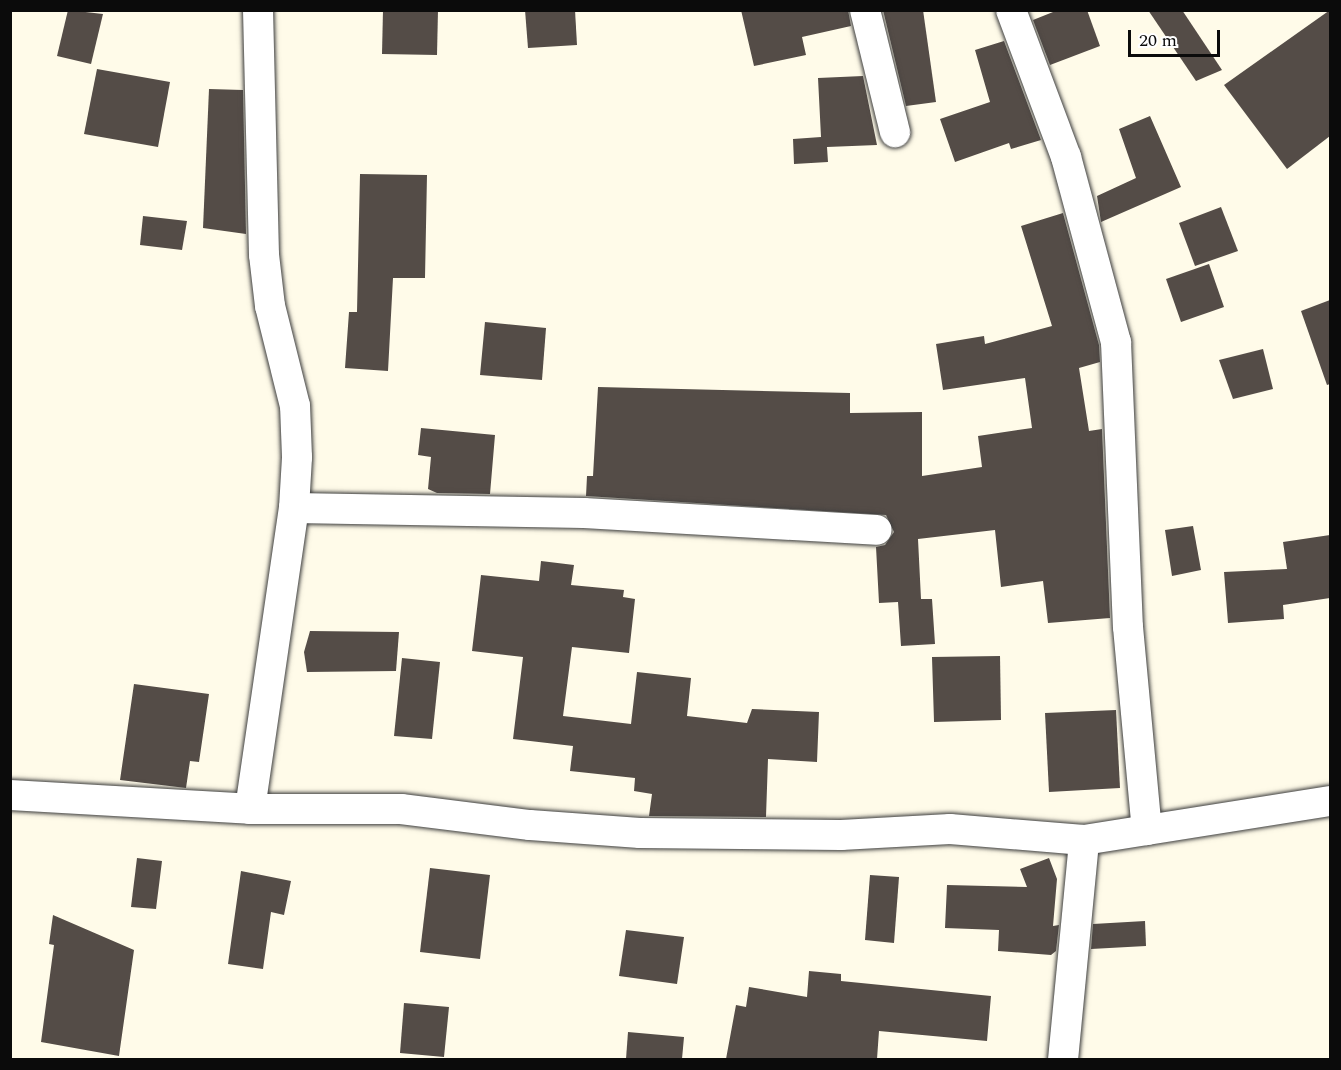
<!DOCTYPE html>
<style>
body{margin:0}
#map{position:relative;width:1341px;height:1070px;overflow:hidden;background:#fffbe9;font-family:Spectral,serif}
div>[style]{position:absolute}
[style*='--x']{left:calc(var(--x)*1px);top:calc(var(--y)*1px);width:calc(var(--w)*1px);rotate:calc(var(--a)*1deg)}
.building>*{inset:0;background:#544c47}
.roads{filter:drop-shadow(0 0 2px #3e3e3e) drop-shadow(0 0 2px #3e3e3e)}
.minor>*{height:30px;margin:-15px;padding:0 15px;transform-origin:15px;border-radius:15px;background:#fff}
span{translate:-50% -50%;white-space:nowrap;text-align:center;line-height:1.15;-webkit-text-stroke:6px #fff;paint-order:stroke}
.frame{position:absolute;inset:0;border:12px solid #0b0b0b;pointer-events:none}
.scale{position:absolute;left:1128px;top:30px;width:92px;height:27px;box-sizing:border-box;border:3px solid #0b0b0b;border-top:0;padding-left:8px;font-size:18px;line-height:21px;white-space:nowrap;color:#0b0b0b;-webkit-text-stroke:4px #fff;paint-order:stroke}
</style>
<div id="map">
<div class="building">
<div style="clip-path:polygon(68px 10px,103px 14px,91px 64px,57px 56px)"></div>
<div style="clip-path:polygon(383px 10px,438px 10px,437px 55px,382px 54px)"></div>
<div style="clip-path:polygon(525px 10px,575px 10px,577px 45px,528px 48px)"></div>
<div style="clip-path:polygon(741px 10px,848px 10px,851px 26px,802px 37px,806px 55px,754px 66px)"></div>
<div style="clip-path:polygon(883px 10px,923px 10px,936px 102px,906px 106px)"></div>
<div style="clip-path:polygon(1058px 10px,1087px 10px,1100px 46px,1050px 65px,1033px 20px)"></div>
<div style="clip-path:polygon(1148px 10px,1182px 10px,1222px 70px,1196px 81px)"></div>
<div style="clip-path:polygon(1330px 10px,1330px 136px,1287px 169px,1224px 85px)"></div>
<div style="clip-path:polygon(1004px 41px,1041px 140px,1011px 149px,1009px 143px,955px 162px,940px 119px,990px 102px,975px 50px)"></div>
<div style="clip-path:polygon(97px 69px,170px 82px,158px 147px,84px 134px)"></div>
<div style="clip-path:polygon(863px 76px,877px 145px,827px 147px,828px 162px,794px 164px,793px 139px,821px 137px,818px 78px)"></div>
<div style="clip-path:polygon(209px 89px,243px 90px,246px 234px,203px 228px)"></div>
<div style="clip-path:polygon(1150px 116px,1181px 187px,1101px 222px,1097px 196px,1136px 178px,1119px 129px)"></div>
<div style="clip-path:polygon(360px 174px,427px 175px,425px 278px,393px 278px,388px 371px,345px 368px,349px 312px,357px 312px)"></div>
<div style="clip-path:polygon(1221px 207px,1238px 251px,1195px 266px,1179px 223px)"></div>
<div style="clip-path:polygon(1063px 213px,1099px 345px,1100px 362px,1079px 368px,1089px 431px,1102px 429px,1110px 618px,1048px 623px,1043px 581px,1001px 587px,995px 530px,918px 539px,921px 599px,932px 599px,935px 644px,901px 646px,898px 602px,879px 603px,876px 547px,885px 545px,894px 532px,886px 515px,586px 496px,587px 476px,593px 476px,598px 387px,850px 393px,850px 413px,922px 412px,922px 476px,982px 467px,978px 436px,1032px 428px,1025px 378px,943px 390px,936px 344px,984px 336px,985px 344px,1052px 326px,1021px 226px)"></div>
<div style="clip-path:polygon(143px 216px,187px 221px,182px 250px,140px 245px)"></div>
<div style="clip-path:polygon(1209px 264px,1224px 307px,1181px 322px,1166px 279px)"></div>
<div style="clip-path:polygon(1330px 300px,1330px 384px,1327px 385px,1301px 311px)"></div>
<div style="clip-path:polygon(485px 322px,546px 328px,542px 380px,480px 375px)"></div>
<div style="clip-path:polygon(1263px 349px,1273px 389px,1233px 399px,1219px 360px)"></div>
<div style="clip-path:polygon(421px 428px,495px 435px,490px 494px,437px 493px,428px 489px,431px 457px,418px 455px)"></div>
<div style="clip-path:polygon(1193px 526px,1201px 570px,1172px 576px,1165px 530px)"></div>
<div style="clip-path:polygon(1330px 535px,1330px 598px,1283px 605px,1284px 619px,1228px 623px,1224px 572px,1287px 569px,1283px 542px)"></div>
<div style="clip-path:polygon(541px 561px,574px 565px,571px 585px,624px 590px,623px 597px,635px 599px,629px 653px,572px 647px,563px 716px,631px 724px,637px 672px,691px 678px,687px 716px,747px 723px,752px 709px,819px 712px,817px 762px,768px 759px,766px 817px,649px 816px,652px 794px,634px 791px,635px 778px,570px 771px,573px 746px,513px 739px,523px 657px,472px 651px,481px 575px,539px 581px)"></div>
<div style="clip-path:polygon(310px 631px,399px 632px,396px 671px,307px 672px,304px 652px)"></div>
<div style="clip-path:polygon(1000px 656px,1001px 720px,934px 722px,932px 657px)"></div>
<div style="clip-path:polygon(402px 658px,440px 662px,432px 739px,394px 736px)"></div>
<div style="clip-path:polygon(134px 684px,209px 694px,199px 762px,190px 761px,186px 788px,120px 780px)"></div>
<div style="clip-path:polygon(1116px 710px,1120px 788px,1049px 792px,1045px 713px)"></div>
<div style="clip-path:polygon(137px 858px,162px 861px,156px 909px,131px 907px)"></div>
<div style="clip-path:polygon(1049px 858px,1057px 879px,1053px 926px,1059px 925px,1056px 951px,1051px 955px,998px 951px,999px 930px,945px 928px,947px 885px,1027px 887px,1020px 869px)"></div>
<div style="clip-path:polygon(430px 868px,490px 875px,480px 959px,420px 952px)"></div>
<div style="clip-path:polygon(241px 871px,291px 881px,284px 915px,271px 912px,263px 969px,228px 964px)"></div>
<div style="clip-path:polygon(870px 875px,899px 877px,894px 943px,865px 940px)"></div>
<div style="clip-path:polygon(53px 915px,134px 950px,119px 1056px,41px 1042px,54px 945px,49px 944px)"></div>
<div style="clip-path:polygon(1145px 921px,1146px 946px,1091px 949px,1093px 924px)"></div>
<div style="clip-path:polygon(626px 930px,684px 937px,677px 984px,619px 976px)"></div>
<div style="clip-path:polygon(809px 971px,841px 974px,841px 981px,991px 996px,987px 1041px,879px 1031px,877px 1059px,726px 1059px,736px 1005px,746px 1007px,749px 987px,807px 997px)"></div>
<div style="clip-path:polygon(404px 1003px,449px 1007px,444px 1057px,400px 1053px)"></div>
<div style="clip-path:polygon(628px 1032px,684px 1037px,682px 1059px,626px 1059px)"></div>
</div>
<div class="roads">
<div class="minor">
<div style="--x:865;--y:10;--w:126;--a:76.2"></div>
<div style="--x:1011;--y:10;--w:157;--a:69.5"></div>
<div style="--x:1066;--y:157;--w:192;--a:74.9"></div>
<div style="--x:1116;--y:342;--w:285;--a:87.6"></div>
<div style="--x:1128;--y:627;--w:204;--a:84.7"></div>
<div style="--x:294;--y:508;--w:290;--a:1"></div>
<div style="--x:584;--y:513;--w:293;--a:3.3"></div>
<div style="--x:10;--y:795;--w:240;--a:3.3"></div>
<div style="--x:250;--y:809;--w:151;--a:0"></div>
<div style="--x:401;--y:809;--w:130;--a:7.1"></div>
<div style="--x:530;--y:825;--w:110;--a:4.2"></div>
<div style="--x:640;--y:833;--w:201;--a:0.6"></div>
<div style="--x:841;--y:835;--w:109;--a:-3.2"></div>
<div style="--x:950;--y:829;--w:134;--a:4.7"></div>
<div style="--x:1084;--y:840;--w:249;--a:-9"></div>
<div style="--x:250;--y:809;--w:304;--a:-81.7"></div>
<div style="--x:294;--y:508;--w:51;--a:-86.6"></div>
<div style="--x:297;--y:457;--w:51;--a:-92.2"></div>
<div style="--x:295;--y:406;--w:103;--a:-104"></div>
<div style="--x:270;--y:306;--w:51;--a:-96.7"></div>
<div style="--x:264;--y:255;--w:245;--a:-91.4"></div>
<div style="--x:1063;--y:1060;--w:221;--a:-84.5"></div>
</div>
</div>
<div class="frame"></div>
<div class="scale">20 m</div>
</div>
